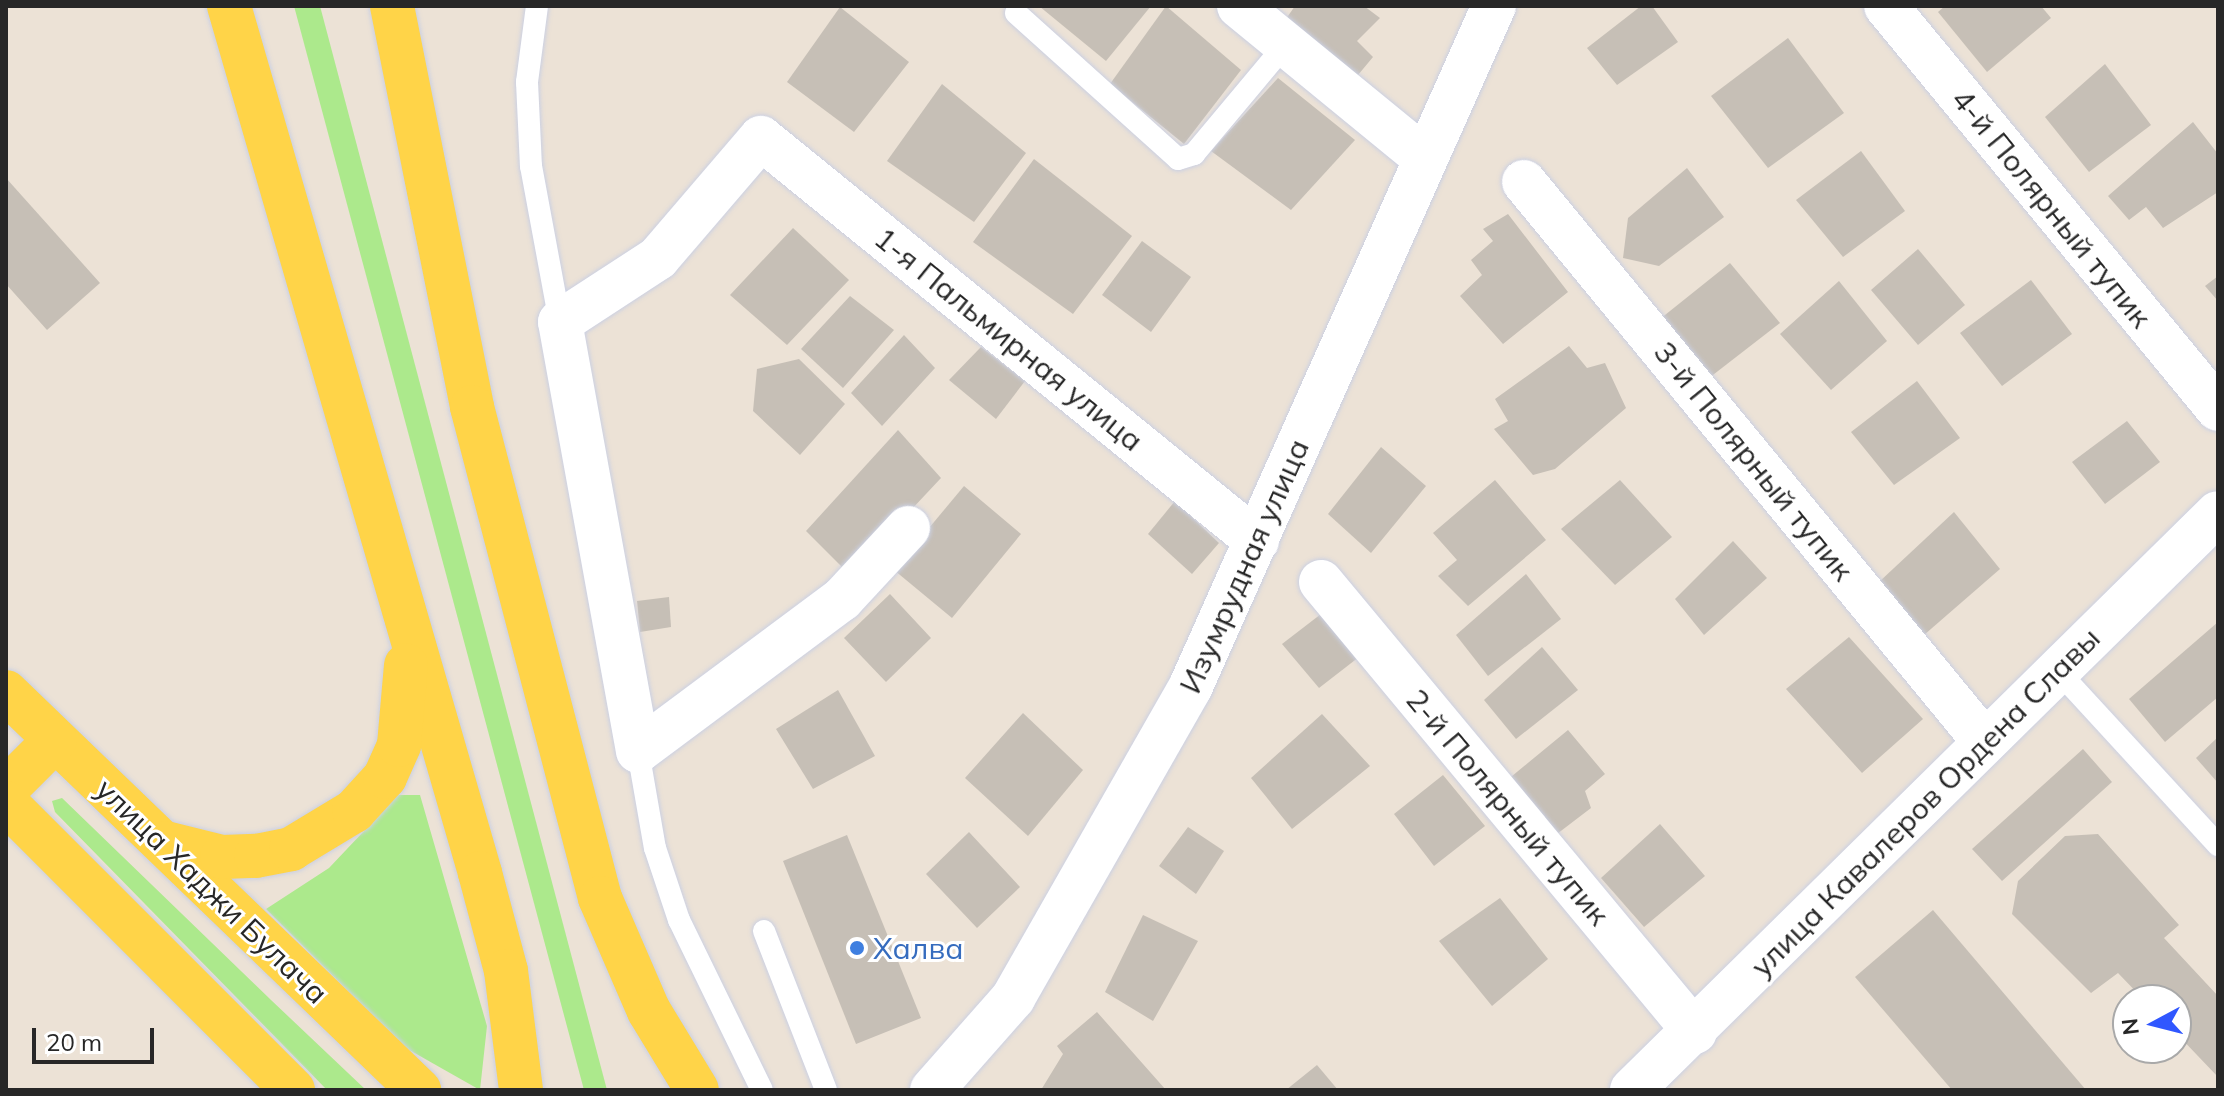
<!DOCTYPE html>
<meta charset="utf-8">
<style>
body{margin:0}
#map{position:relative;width:2224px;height:1096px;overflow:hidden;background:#ece2d6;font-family:Mulish,sans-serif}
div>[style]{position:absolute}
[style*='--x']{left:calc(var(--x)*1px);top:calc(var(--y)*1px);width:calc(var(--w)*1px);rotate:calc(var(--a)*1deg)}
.green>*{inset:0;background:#ace98c}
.building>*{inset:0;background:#c6bfb6}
.roads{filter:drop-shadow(0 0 2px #cbd0e2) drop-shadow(0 0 2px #cbd0e2)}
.service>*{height:22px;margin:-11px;padding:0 11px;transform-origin:11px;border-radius:11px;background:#fff}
.minor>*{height:44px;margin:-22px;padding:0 22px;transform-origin:22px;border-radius:22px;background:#fff}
.tertiary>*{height:44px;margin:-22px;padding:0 22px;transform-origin:22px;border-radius:22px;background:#fff}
.primary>*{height:44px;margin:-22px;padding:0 22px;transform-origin:22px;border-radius:22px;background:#ffd448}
.dots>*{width:22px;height:22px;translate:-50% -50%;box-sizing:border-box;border:4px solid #fff;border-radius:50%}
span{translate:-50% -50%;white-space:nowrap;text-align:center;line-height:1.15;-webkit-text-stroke:6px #fff;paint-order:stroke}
.street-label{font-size:30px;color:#272727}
.shop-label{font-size:30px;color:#366cbe}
.left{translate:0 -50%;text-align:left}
.frame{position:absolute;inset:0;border:8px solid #272727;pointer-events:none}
.north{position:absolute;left:2112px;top:984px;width:80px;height:80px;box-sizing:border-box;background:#fff;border:2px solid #a9a9a9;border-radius:50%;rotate:263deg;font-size:22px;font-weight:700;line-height:32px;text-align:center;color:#272727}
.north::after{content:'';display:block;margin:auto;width:28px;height:36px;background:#3057ff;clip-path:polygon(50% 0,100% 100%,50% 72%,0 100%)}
.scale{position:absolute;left:32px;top:1028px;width:122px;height:36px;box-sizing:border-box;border:4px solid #272727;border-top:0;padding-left:10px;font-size:24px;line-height:28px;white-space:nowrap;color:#272727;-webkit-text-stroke:6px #fff;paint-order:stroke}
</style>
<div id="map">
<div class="green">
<div style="clip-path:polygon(294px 6px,320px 6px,607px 1090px,584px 1090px)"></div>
<div style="clip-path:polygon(398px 795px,420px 795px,487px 1026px,480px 1090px,404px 1047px,266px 909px,329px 868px)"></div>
<div style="clip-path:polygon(62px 798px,271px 1000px,366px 1090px,327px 1090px,55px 812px,52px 801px)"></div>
</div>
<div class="building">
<div style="clip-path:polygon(1039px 6px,1151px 6px,1106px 61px)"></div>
<div style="clip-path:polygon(1166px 6px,1241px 70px,1184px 144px,1110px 84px)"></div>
<div style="clip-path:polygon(1295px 6px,1364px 6px,1380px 18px,1357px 41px,1373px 57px,1353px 81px,1281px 26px)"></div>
<div style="clip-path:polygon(1641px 6px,1652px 6px,1678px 42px,1617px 85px,1587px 48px)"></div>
<div style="clip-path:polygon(1945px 6px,2041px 6px,2051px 18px,1987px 72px,1938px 12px)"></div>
<div style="clip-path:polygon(840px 7px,909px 62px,854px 132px,787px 82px)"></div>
<div style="clip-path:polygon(1788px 38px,1844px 113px,1768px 168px,1711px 96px)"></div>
<div style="clip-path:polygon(2105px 64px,2151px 125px,2089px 172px,2045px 117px)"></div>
<div style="clip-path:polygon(1278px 78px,1355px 140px,1291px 210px,1211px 151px)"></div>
<div style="clip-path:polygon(942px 84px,1026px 153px,974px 222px,887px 161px)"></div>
<div style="clip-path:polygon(2193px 122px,2218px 154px,2218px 192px,2163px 228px,2146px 207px,2129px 220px,2108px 196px)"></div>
<div style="clip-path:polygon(1861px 151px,1905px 211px,1843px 257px,1796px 200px)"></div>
<div style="clip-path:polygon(1034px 159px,1132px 236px,1073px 314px,973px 242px)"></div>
<div style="clip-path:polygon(1687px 168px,1724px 217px,1659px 266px,1623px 258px,1628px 218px)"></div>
<div style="clip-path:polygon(6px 178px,100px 283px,47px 330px,6px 284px)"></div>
<div style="clip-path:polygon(1508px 214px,1568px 292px,1503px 344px,1460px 296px,1482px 275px,1471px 260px,1493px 241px,1483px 229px)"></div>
<div style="clip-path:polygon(793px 228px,849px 280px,787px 345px,730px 295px)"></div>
<div style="clip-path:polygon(1142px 241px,1191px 277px,1151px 332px,1102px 295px)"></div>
<div style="clip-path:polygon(1918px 249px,1965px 305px,1918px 345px,1871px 290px)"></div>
<div style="clip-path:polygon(1730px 263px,1780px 323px,1709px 378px,1660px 319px)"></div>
<div style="clip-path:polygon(2218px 276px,2218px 301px,2205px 286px)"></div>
<div style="clip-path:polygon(2031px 280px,2072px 334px,2002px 386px,1960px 333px)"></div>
<div style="clip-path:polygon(1839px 281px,1887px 341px,1831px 390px,1780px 334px)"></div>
<div style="clip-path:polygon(850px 296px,894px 330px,843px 388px,801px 349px)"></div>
<div style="clip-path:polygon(904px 335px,935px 368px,882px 426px,851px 393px)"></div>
<div style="clip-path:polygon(1569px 346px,1587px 368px,1605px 363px,1626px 408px,1555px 469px,1533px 475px,1494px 429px,1508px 421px,1495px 399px)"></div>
<div style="clip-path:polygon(981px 347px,1025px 381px,996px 419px,949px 380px)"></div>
<div style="clip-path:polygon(799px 359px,845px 404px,800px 455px,753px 411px,757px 369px)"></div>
<div style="clip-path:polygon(1917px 381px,1960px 438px,1894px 485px,1851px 432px)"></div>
<div style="clip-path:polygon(2127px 421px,2160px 462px,2105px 504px,2072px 462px)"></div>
<div style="clip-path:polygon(898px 430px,941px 478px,850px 575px,806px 531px)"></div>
<div style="clip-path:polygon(1381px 447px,1426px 486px,1371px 553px,1328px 514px)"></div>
<div style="clip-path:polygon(1495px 480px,1546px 540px,1468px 606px,1438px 576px,1457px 560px,1433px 533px)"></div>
<div style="clip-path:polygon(1620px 480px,1672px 537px,1615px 585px,1561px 529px)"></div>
<div style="clip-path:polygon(964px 486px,1021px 534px,952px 618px,894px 570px)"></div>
<div style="clip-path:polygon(1175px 501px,1219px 543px,1192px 574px,1148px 534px)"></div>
<div style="clip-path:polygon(1954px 512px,2000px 569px,1924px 635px,1879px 582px)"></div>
<div style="clip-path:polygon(1733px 541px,1767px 578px,1704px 635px,1675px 599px)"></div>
<div style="clip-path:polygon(1526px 574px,1561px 619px,1488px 676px,1456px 635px)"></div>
<div style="clip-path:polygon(890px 594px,931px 638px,886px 682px,844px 638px)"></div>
<div style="clip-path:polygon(669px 597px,671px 627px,640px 632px,637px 601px)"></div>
<div style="clip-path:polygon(1321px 614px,1359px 657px,1319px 688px,1282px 644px)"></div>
<div style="clip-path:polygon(2218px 622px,2218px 697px,2165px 742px,2129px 699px)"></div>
<div style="clip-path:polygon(1849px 637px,1923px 719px,1862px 773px,1786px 689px)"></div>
<div style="clip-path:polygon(1542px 647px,1578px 690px,1516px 739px,1484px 700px)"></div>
<div style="clip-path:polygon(838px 690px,875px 756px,813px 789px,776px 729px)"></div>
<div style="clip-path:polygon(1023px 713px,1083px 770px,1028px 836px,965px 778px)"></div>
<div style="clip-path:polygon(1322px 714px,1370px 766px,1292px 829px,1251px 778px)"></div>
<div style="clip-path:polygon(1568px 730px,1605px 774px,1585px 791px,1591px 808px,1553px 837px,1506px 781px)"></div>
<div style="clip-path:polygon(2218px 737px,2218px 783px,2196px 758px)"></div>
<div style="clip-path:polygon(2083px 749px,2112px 782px,2002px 881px,1972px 849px)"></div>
<div style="clip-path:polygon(1443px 775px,1485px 826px,1434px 866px,1394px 814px)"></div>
<div style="clip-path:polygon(1660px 824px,1705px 876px,1644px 927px,1601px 878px)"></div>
<div style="clip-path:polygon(1188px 827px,1224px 851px,1196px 894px,1159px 866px)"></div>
<div style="clip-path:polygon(969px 832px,1020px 887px,977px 928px,926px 874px)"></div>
<div style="clip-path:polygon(2098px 834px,2179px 925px,2164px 938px,2218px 996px,2218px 1077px,2176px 1033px,2176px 1000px,2144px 1000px,2118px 973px,2091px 993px,2012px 914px,2018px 881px,2065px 836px)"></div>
<div style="clip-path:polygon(847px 835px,921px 1018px,856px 1044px,783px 861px)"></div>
<div style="clip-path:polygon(1500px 898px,1548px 959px,1492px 1006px,1439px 941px)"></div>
<div style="clip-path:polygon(1933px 910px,2086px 1090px,1952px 1090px,1855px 977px)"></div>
<div style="clip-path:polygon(1143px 915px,1198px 941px,1153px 1021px,1105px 992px)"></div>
<div style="clip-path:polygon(1097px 1012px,1166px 1090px,1041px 1090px,1063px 1054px,1057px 1046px)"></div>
<div style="clip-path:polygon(1317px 1065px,1338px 1090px,1286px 1090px)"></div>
</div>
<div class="roads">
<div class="service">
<div style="--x:537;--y:6;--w:77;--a:97.5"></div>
<div style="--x:527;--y:82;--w:84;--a:87.3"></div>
<div style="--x:531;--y:166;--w:159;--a:79.5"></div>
<div style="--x:1016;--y:13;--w:218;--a:42"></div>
<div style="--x:1178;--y:159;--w:17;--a:-17"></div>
<div style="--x:1194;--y:154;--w:143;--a:-50.1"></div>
<div style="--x:2057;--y:670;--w:238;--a:47.4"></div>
<div style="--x:638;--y:751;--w:98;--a:80.1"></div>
<div style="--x:655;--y:848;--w:76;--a:71.6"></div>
<div style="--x:679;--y:920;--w:189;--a:64"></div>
<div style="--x:764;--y:931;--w:171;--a:68.7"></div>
</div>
<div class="minor">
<div style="--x:1239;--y:6;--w:237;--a:39.3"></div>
<div style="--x:1886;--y:6;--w:522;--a:50.52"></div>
<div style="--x:1524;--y:182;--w:724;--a:50.55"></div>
<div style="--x:908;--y:528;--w:97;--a:132.9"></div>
<div style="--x:842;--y:599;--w:254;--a:143.3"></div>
<div style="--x:638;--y:751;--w:436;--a:-100.3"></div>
<div style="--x:560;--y:322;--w:117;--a:-33.1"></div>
<div style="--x:658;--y:258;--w:158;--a:-49.4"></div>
<div style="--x:761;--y:138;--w:639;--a:39.09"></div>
<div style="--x:1321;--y:582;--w:585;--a:50.27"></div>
<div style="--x:932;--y:1090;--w:123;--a:-48.6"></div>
<div style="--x:1013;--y:998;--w:357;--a:-60.3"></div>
<div style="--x:1190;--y:688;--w:747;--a:-65.98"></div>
</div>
<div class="tertiary">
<div style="--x:1632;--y:1090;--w:822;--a:-44.56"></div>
</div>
<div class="primary">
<div style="--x:229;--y:6;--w:903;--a:73.85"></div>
<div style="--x:480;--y:873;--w:101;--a:75.1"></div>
<div style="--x:506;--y:971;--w:120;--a:82.8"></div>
<div style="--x:392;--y:6;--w:409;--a:78.7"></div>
<div style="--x:472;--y:407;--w:507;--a:75.39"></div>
<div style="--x:600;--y:898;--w:123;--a:66.6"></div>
<div style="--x:649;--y:1011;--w:92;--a:58.7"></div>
<div style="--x:6;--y:692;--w:574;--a:43.94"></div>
<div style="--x:6;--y:789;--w:69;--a:-45"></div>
<div style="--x:6;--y:803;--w:406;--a:45"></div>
<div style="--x:166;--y:843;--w:58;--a:14"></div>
<div style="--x:222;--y:857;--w:34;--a:-2"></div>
<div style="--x:256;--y:856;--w:36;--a:-11"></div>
<div style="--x:291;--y:849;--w:74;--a:-31.1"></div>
<div style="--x:354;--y:811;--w:46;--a:-47.6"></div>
<div style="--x:385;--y:777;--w:35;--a:-66"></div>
<div style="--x:399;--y:745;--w:80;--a:-85"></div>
</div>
</div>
<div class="dots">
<div style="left:857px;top:948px;background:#3f7fe0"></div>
</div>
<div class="street-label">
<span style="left:2052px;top:208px;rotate:51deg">4-й Полярный тупик</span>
<span style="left:1009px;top:339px;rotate:39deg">1-я Пальмирная улица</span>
<span style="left:1754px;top:461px;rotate:51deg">3-й Полярный тупик</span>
<span style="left:1244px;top:566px;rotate:-66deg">Изумрудная улица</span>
<span style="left:1925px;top:802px;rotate:-45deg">улица Кавалеров Ордена Славы</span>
<span style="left:1508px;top:807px;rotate:50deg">2-й Полярный тупик</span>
<span style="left:212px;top:891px;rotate:44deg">улица Хаджи Булача</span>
</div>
<div class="shop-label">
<span class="left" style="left:873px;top:948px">Халва</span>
</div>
<div class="frame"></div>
<div class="north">N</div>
<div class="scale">20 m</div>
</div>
